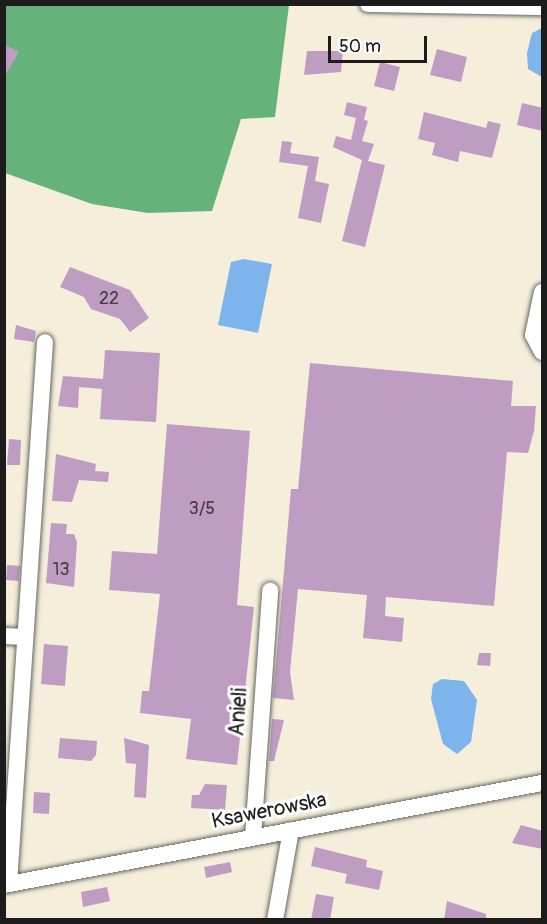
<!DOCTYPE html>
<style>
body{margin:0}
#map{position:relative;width:547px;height:924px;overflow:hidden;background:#f4eedb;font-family:Pangolin,sans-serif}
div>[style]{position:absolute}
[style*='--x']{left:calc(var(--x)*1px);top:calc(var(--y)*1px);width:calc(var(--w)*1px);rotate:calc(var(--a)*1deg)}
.forest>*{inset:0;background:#66b27b}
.water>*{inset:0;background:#7eb4ec}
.building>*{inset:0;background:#bf9dc2}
.roads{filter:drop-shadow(0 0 2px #68665f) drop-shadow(0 0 2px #68665f)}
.minor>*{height:16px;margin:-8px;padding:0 8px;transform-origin:8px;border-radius:8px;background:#fff}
span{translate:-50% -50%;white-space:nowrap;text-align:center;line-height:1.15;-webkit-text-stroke:6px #fff;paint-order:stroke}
.number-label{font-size:18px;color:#453c46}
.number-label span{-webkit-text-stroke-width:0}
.street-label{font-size:21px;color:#1c1c1c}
.frame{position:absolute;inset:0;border:6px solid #1c1c1c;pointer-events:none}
.scale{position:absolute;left:328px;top:36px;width:99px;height:27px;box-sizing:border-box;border:3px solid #1c1c1c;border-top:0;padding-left:8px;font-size:18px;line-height:21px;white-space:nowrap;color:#1c1c1c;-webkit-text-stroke:4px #fff;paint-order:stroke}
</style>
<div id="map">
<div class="forest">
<div style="clip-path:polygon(4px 5px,289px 5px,275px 117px,241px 119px,212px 211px,148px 213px,92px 204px,5px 173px)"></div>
</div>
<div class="water">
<div style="clip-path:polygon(542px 28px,542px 77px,528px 69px,527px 53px,532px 33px)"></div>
<div style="clip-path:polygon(244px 259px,272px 264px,258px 333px,218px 325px,231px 262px)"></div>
<div style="clip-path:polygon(442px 679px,464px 681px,477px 700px,471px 742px,457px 754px,443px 744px,431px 699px,433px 684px)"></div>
</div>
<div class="building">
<div style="clip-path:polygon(4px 44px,19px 52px,4px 77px)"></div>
<div style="clip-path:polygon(437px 49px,467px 57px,461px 82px,430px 75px)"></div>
<div style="clip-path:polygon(307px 51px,343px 51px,341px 72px,304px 75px)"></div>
<div style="clip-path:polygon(380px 62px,400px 67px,394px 91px,374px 86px)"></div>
<div style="clip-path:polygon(347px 102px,367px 107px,364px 120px,357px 118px,368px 121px,362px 141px,374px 144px,368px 161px,385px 165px,365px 247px,342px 241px,362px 160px,333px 147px,336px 136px,351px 140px,356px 118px,344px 115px)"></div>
<div style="clip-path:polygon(522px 103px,543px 108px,543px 131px,517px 125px)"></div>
<div style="clip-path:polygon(424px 112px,486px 128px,488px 121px,501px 124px,492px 158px,460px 151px,458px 162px,432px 155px,435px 143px,418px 139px)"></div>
<div style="clip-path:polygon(282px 141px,292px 142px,290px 153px,319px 157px,315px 181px,329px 184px,321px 223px,298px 218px,308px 166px,279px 162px)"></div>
<div style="clip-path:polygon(70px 267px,130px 290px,149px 318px,130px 332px,120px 319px,91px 309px,84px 297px,60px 287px)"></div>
<div style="clip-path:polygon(16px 325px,36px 331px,34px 342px,14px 339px)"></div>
<div style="clip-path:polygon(105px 350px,160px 353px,156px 422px,100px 419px,102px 389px,79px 387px,78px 408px,58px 406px,63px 376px,103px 379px)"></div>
<div style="clip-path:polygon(310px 363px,513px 381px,511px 406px,536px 406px,534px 431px,528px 453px,507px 452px,494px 606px,386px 597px,385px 616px,404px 618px,402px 642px,363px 638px,367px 595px,298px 589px,290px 672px,294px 700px,273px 698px,291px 489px,298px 489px)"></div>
<div style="clip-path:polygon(167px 424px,250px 431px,237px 605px,254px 607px,237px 765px,186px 759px,191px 719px,140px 713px,142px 691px,149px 691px,160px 594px,109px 590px,112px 551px,157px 554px)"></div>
<div style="clip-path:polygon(9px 439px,21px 440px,20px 465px,7px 465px)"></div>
<div style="clip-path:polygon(56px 454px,96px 464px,95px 471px,109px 472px,108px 482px,79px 480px,72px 502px,52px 501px)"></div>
<div style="clip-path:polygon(51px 523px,67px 524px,66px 534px,74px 534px,77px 542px,74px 587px,46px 583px)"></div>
<div style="clip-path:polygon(7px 565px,20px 566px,19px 581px,6px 580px)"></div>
<div style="clip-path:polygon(44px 644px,68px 646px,65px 686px,41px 684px)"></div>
<div style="clip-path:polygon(479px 653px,491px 653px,490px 666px,477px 665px)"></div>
<div style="clip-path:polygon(272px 719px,284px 720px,274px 761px,269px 761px)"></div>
<div style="clip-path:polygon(60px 738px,97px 741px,96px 755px,91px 761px,58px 758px)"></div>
<div style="clip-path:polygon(124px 738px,149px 745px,146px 798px,134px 797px,136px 764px,126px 763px)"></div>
<div style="clip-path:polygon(205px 784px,227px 785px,225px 810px,191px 808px,192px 795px,199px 795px)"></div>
<div style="clip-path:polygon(34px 792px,50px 793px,49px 814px,33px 813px)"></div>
<div style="clip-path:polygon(521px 825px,543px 831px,543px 849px,512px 843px)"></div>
<div style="clip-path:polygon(315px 847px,367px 860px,366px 867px,383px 871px,379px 890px,345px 883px,347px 874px,311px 866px)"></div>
<div style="clip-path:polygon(230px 862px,232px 872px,206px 878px,204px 867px)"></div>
<div style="clip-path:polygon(107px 887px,110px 901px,83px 907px,81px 892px)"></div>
<div style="clip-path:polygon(316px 894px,334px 897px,330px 920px,311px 920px)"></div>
<div style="clip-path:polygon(447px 901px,486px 914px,486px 920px,444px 920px)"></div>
</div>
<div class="roads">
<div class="minor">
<div style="--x:368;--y:4;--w:174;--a:1"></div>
<div style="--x:542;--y:292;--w:44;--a:101.8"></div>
<div style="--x:533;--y:335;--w:19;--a:62"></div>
<div style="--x:4;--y:636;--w:21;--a:3"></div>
<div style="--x:253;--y:837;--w:247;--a:-86"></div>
<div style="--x:9;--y:884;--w:543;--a:-86.2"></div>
<div style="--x:4;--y:885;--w:548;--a:-10.74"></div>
<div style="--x:275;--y:920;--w:91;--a:-79.9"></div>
</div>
</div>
<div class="number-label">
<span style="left:109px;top:299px">22</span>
<span style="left:202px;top:509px">3/5</span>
<span style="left:61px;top:570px">13</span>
</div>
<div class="street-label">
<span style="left:239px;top:712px;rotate:-86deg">Anieli</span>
<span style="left:269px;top:811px;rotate:-11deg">Ksawerowska</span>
</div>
<div class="frame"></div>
<div class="scale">50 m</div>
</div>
